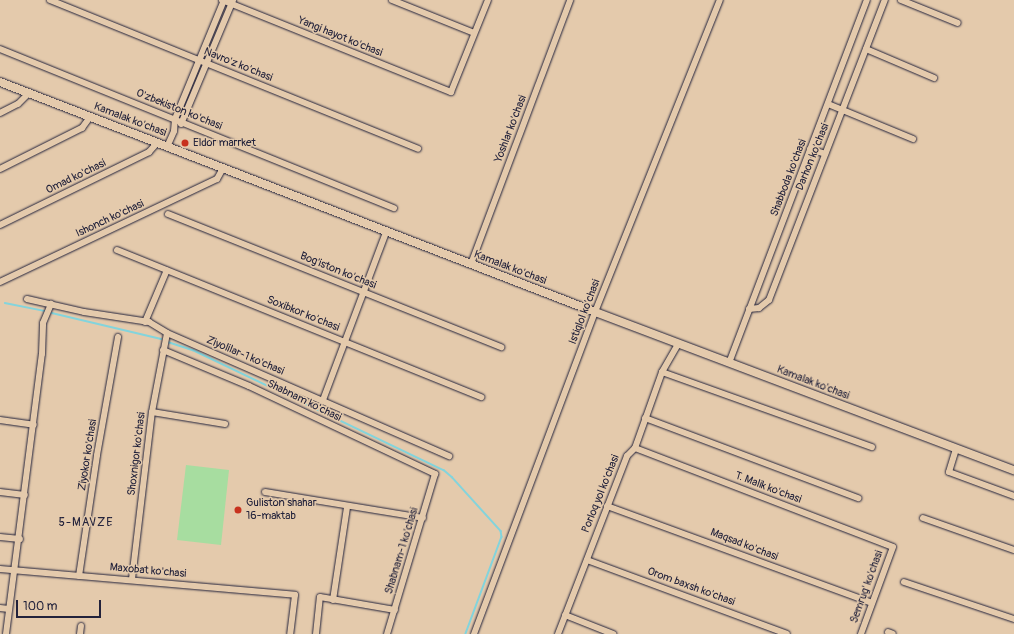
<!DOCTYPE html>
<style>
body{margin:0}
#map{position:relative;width:1014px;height:634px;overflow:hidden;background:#e4caac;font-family:Pangolin,sans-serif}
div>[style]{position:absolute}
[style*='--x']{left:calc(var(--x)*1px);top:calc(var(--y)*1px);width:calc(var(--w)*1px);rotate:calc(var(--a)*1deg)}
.green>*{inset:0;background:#a7dda0}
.stream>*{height:1.5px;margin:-0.75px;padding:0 0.75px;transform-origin:0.75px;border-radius:0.75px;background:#83d4dc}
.roads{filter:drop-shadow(0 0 1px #22223b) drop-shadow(0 0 1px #22223b)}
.minor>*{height:6px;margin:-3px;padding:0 3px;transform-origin:3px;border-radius:3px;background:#e4caac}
.secondary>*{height:8px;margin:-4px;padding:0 4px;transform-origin:4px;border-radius:4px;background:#e4caac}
.dots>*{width:11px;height:11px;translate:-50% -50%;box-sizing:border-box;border:2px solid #e4caac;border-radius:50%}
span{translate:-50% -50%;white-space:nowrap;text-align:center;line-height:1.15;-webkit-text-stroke:3px #e4caac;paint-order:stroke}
.street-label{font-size:11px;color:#22223b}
.poi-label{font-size:11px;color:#22223b}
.left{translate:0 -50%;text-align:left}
.neighbourhood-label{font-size:12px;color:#22223b;letter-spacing:1px}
.scale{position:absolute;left:16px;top:600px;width:85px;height:18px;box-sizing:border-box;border:2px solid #22223b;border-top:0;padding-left:5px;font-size:12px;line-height:14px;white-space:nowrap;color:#22223b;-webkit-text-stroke:3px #e4caac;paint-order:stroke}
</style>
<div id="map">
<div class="green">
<div style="clip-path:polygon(186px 465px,229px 470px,221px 545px,177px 540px)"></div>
</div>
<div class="stream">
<div style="--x:5;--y:303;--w:41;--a:11.3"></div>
<div style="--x:52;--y:313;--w:112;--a:13.4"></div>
<div style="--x:168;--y:342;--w:26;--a:18"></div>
<div style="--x:193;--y:350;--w:278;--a:25.6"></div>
<div style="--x:444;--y:470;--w:11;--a:41"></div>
<div style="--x:452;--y:477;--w:73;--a:47.8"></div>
<div style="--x:501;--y:531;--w:6;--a:81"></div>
<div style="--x:502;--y:537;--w:103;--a:110.4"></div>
</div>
<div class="roads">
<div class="minor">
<div style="--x:50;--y:0;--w:397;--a:22"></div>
<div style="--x:222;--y:0;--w:247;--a:21.9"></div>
<div style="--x:451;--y:92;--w:99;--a:-68.1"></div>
<div style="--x:392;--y:0;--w:88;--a:21.9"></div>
<div style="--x:901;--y:0;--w:61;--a:22"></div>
<div style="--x:0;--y:49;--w:425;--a:22"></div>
<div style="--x:866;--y:49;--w:74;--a:23.1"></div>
<div style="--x:828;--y:104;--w:92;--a:22.4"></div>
<div style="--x:0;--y:113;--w:20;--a:-27"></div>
<div style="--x:18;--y:104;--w:16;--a:-45"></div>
<div style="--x:181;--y:124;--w:134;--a:-67.2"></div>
<div style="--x:167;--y:147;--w:17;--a:-66"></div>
<div style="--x:174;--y:131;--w:12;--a:-85"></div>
<div style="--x:175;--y:119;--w:129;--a:-67.6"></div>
<div style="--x:810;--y:149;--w:16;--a:18"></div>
<div style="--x:0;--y:169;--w:92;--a:-26.6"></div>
<div style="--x:82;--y:128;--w:14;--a:-54"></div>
<div style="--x:168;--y:214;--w:359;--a:21.8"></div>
<div style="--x:0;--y:225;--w:166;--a:-26.1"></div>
<div style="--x:149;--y:152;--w:12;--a:-48"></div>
<div style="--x:117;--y:250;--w:393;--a:22"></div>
<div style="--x:471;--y:264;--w:282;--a:-69.4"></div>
<div style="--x:0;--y:282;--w:240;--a:-25.4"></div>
<div style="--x:217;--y:179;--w:13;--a:-61"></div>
<div style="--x:27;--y:299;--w:58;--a:12.8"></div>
<div style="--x:84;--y:312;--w:66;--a:8.7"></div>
<div style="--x:149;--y:322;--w:21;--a:31"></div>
<div style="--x:167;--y:333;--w:308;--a:23.6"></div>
<div style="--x:749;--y:309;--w:10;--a:-6"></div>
<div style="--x:759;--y:308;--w:13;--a:-39"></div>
<div style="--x:769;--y:300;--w:322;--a:-68.9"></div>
<div style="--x:145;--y:322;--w:56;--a:-67.1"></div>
<div style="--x:163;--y:350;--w:93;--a:22.7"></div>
<div style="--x:249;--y:386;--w:206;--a:25.3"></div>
<div style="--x:435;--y:474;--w:167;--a:106.7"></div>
<div style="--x:729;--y:363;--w:388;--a:-69.2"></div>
<div style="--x:662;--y:372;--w:223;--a:19.7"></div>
<div style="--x:323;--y:400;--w:179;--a:-69.4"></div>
<div style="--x:152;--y:412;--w:74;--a:9.3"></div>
<div style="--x:645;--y:418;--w:228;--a:20.6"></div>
<div style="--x:0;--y:420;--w:34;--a:8"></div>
<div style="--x:635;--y:448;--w:276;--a:21"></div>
<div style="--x:893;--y:547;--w:93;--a:110.2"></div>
<div style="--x:956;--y:449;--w:24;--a:107"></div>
<div style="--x:949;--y:472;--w:69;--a:20.3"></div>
<div style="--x:0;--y:492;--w:25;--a:7"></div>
<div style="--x:265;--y:492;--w:160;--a:9.3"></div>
<div style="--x:607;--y:506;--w:282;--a:20.1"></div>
<div style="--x:923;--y:518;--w:96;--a:19.4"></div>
<div style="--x:0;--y:537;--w:20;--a:6"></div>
<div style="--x:587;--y:560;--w:213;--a:20.3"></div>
<div style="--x:0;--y:569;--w:296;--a:5"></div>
<div style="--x:295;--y:595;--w:39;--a:97"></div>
<div style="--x:79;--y:576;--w:122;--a:-81.5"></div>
<div style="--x:97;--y:455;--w:120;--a:-79.9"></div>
<div style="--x:132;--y:579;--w:168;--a:-83.2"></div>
<div style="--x:152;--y:412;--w:80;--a:-79.2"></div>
<div style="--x:904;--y:582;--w:116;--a:18.6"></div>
<div style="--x:333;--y:600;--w:94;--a:-81.4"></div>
<div style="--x:0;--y:608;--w:9;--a:6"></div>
<div style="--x:565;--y:615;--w:52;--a:21.6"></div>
<div style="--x:888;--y:632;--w:5;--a:22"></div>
<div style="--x:6;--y:634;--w:282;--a:-82.7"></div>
<div style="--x:42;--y:354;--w:31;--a:-88"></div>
<div style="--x:43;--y:323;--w:21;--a:-67"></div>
<div style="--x:80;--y:634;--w:8;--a:-83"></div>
<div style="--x:316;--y:634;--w:37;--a:-84"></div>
<div style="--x:320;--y:597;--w:76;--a:9.8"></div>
<div style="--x:474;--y:634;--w:344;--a:-69.4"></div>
<div style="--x:595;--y:312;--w:336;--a:-68.2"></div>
<div style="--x:558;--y:634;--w:191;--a:-68.8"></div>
<div style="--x:627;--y:456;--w:11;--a:-45"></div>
<div style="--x:635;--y:448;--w:81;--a:-70.4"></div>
<div style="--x:662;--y:372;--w:32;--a:-60"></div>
</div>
<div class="secondary">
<div style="--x:0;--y:82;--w:638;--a:21.13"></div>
<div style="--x:595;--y:312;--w:448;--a:20.7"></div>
</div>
</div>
<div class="dots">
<div style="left:185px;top:143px;background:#c8321e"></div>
<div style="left:238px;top:510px;background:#c8321e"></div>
</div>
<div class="street-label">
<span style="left:340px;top:37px;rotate:22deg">Yangi hayot ko'chasi</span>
<span style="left:238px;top:65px;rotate:22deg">Navro'z ko'chasi</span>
<span style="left:179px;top:110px;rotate:22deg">O'zbekiston ko'chasi</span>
<span style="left:130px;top:120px;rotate:21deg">Kamalak ko'chasi</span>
<span style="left:511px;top:129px;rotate:-69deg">Yoshlar ko'chasi</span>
<span style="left:813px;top:157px;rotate:-68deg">Darhon ko'chasi</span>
<span style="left:76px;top:177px;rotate:-26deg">Omad ko'chasi</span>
<span style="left:789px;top:178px;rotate:-69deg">Shabboda ko'chasi</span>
<span style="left:110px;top:219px;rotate:-25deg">Ishonch ko'chasi</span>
<span style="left:510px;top:268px;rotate:21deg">Kamalak ko'chasi</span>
<span style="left:338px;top:271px;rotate:22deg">Bog'iston ko'chasi</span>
<span style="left:585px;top:312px;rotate:-69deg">Istiqlol ko'chasi</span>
<span style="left:303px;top:314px;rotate:22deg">Soxibkor ko'chasi</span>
<span style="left:245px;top:356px;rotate:23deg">Ziyolilar-1 ko'chasi</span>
<span style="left:813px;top:383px;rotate:21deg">Kamalak ko'chasi</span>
<span style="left:304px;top:401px;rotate:26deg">Shabnam ko'chasi</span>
<span style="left:137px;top:454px;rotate:-83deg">Shoxnigor ko'chasi</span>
<span style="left:88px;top:455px;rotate:-81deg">Ziyokor ko'chasi</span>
<span style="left:768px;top:488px;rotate:21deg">T. Malik ko'chasi</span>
<span style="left:601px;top:494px;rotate:-68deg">Porloq yol ko'chasi</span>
<span style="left:744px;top:545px;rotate:21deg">Maqsad ko'chasi</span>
<span style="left:402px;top:551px;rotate:-73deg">Shabnam-1 ko'chasi</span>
<span style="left:148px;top:571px;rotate:5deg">Maxobat ko'chasi</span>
<span style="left:691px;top:587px;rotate:20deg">Orom baxsh ko'chasi</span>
<span style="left:867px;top:587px;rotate:-70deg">Semrug' ko'chasi</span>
</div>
<div class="poi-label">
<span class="left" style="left:193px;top:143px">Eldor marrket</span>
<span class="left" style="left:246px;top:510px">Guliston shahar<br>16-maktab</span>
</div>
<div class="neighbourhood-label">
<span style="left:86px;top:523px">5-MAVZE</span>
</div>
<div class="scale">100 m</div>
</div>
